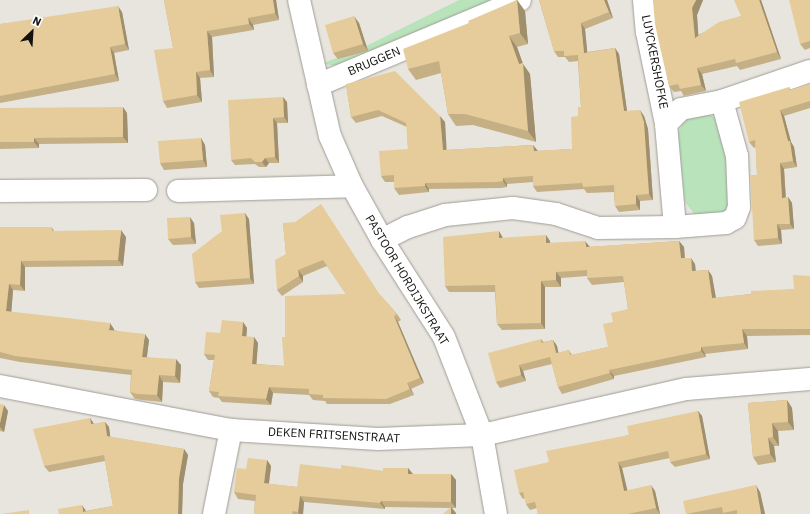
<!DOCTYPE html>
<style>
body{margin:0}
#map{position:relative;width:810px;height:514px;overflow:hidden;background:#e8e5de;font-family:"IBM Plex Sans",sans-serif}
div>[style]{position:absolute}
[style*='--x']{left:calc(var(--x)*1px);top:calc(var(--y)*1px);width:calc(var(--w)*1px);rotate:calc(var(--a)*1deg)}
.green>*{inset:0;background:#b8e3bb}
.roads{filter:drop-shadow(0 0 1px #9f9c96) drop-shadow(0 0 1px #9f9c96)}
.minor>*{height:22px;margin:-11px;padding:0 11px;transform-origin:11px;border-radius:11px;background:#fff}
.wall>*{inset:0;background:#c5af84}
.shaded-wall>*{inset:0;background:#a08f6c}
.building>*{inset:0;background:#e5cc9a}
span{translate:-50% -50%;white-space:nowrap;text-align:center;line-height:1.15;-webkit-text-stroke:3.5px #fff;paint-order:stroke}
.street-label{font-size:12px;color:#131210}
.north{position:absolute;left:12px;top:12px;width:40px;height:40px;-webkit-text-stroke:3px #fff;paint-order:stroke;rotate:25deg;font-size:11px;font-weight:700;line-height:16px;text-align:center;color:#131210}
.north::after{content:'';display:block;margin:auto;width:14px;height:18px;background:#131210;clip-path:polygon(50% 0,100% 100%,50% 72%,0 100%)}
</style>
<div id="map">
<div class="green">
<div style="clip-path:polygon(459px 0,496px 0,340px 66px,321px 64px,358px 50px)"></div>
<div style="clip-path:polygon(708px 114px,716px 118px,726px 145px,730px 214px,695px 215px,685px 202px,678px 134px,682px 124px,688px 118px)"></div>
</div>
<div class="roads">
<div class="minor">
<div style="--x:299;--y:0;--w:139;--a:77.2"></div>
<div style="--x:330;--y:136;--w:55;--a:66.3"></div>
<div style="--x:352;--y:186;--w:62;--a:60.9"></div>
<div style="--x:382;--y:240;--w:115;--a:57.4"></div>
<div style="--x:444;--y:337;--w:105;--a:68.8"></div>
<div style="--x:482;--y:435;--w:80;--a:80"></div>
<div style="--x:644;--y:0;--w:32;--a:85"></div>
<div style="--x:647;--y:32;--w:94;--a:78.3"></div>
<div style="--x:666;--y:124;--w:103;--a:85"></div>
<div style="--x:318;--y:85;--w:219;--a:-22.8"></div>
<div style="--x:666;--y:124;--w:21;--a:-45"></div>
<div style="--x:681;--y:109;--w:42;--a:-11"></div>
<div style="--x:0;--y:191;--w:146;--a:-0.4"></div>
<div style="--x:178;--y:191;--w:174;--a:-1.6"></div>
<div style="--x:382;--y:240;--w:29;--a:-27"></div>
<div style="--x:408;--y:227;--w:39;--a:-18"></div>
<div style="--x:445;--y:215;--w:68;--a:-5.9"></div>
<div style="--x:513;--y:208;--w:43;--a:7.9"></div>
<div style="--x:556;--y:214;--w:44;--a:18.4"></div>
<div style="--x:598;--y:228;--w:77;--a:-0.7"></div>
<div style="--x:675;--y:227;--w:51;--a:-4.5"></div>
<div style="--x:726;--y:223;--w:10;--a:-29"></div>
<div style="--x:735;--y:218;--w:12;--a:-70"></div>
<div style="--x:739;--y:207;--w:51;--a:-92.2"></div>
<div style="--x:737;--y:156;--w:57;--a:-105.3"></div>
<div style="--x:722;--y:101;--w:93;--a:-18.8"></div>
<div style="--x:0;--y:386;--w:235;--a:10.8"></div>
<div style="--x:231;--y:430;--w:147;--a:3.5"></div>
<div style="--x:378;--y:439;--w:104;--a:-2.2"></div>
<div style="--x:482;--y:435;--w:209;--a:-12.7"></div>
<div style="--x:686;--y:389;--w:124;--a:-4.6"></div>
<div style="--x:214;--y:514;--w:86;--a:-78.6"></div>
</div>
</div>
<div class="wall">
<div style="clip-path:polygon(164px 0,276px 0,279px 20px,253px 25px,254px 30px,212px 37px,214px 77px,200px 78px,202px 102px,167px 108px,163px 101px,173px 48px)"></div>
<div style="clip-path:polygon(517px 0,525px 11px,528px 44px,517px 47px,523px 64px,530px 74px,536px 142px,473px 125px,456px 126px,448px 114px,441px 73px,416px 80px,408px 69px,469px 23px)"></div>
<div style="clip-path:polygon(539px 0,607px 0,613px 18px,585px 29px,587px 52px,615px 48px,619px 54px,627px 111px,644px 116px,648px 129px,653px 200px,640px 201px,640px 210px,619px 212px,615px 206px,614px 192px,587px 193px,584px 189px,537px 192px,533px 186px,533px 182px,507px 184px,507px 187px,501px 188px,429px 189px,429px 192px,399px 195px,394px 188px,394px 182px,385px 182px,381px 176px,408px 149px,407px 127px,382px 116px,356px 123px,351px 117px,346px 84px,445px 122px,446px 150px,533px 145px,537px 151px,572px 149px,578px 116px,581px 107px,578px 61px,569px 62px,565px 57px,558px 57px,554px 51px)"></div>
<div style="clip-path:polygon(653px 0,703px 0,697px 15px,698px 35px,741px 16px,761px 0,781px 59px,740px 70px,737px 66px,702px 74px,706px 91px,684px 96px,681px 91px,674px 92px,669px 86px)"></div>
<div style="clip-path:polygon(810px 0,810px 48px,805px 50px,800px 44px)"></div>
<div style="clip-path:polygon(122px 12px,129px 50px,114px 53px,119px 81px,0 103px,0 24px)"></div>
<div style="clip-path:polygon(359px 23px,368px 51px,338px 59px,333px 53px)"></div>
<div style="clip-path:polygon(810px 84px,810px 108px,784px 116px,791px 142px,794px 147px,797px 167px,784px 169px,786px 198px,788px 197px,792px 203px,794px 229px,781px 230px,782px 244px,758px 246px,754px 240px,757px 175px,756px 147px,754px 148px,749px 142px,789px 87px,791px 90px)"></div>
<div style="clip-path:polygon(287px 102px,288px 123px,277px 123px,279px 163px,269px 163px,266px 167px,259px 167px,255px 164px,235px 165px,231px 160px)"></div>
<div style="clip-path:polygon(0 108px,127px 113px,128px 143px,39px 144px,39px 148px,0 149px)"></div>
<div style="clip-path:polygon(201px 138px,205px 145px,207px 167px,164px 170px,160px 163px)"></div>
<div style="clip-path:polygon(249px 219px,254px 284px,199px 288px,195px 282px)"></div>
<div style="clip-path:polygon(194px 223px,196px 244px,173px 245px,168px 239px)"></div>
<div style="clip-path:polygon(283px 223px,381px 296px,397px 314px,401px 320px,398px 322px,424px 383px,411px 389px,414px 395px,390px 404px,327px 404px,325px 401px,313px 400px,309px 395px,273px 393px,271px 405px,222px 402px,219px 398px,213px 397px,209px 391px,214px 360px,208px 360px,204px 354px,220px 333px,243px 322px,247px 328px,246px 337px,254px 337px,258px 343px,256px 364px,284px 366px,285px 337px,346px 294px,327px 266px,303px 276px,303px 282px,282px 296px,277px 290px,286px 254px)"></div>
<div style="clip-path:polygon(0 227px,52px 227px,54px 231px,126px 237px,123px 266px,25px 267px,25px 291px,13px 290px,11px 312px,114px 329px,114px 330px,149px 340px,147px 357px,181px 365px,180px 383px,163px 382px,162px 402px,142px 400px,135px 399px,130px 392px,131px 375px,20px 362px,0 358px)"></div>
<div style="clip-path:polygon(503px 238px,550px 241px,550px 243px,589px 247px,679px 241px,684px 247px,685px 258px,695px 264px,696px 271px,708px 270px,712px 276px,716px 298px,794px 289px,810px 276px,810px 335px,747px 336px,748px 349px,705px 354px,706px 357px,614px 376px,614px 379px,562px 394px,558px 387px,552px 364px,523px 371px,526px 381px,500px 388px,496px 382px,541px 339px,544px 342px,553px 340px,557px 346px,558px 353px,569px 350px,572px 355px,608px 347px,613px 322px,628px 309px,624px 282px,592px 285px,587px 278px,587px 276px,561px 278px,561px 287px,545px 287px,545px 329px,502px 330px,497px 324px,495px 292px,449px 292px,445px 286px)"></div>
<div style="clip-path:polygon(787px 400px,792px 408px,794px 430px,778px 431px,779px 446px,774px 446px,776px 462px,758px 465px,753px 457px,748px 403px)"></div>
<div style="clip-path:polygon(0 404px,8px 411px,4px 432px,0 431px)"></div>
<div style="clip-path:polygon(698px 411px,702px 416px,710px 459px,675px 467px,670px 462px,670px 458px,622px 468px,627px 490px,655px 491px,660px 514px,538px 514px,537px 508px,530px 510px,526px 504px,525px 498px,523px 499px,519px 493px,549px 462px)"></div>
<div style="clip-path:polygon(90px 418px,94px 424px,105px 422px,109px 427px,110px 437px,184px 449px,188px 455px,183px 484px,182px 514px,59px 514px,86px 511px,113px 506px,105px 461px,49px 472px,44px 466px)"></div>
<div style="clip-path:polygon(267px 460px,271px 466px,269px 484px,297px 487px,341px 469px,383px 471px,408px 468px,412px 474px,451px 474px,456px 480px,456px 508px,452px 508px,456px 513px,451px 508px,385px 507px,385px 509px,304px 502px,303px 514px,254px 514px,255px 501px,238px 499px,234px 492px,246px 469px)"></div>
<div style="clip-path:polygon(760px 492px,765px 514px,686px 514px)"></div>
</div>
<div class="shaded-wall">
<div style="clip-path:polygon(273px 0,276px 0,279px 20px,275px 13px)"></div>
<div style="clip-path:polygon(517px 0,525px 11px,528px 44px,520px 33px)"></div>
<div style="clip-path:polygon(604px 0,607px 0,613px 18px,609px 12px)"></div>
<div style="clip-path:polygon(696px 0,703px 0,697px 15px,699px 44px,695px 38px,692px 8px)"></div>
<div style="clip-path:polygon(759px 0,761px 0,781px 59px,777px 52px)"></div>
<div style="clip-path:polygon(118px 6px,122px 12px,129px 50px,125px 44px)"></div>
<div style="clip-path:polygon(354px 16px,359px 23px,368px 51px,363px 44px)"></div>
<div style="clip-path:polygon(248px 18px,253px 25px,254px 30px,249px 24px)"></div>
<div style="clip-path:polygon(581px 23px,585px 29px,588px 59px,584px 53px)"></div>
<div style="clip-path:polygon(207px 31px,212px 37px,214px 77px,210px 70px)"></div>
<div style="clip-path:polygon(509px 36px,517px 47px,523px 64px,530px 74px,536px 142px,528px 131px,519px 64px)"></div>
<div style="clip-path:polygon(110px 47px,114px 53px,119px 81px,115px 74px)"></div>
<div style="clip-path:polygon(615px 48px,619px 54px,628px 118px,624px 111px)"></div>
<div style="clip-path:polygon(697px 68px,702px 74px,706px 91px,701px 85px)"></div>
<div style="clip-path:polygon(196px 72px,200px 78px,202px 102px,197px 95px)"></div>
<div style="clip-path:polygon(283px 97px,287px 102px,288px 123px,284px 117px)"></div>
<div style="clip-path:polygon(123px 107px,127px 113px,128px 143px,123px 137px)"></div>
<div style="clip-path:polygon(640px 110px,644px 116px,648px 129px,653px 200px,649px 194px)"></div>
<div style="clip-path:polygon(780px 110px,784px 116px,791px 142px,794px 147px,797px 167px,793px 161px)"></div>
<div style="clip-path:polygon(440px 116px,445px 122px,447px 156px,443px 150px)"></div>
<div style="clip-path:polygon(273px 118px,277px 123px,279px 163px,275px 157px)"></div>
<div style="clip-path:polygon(34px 138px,39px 144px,39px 148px,34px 142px)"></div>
<div style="clip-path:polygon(201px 138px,205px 145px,207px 167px,203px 160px)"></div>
<div style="clip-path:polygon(533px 145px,538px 151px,534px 151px)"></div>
<div style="clip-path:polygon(265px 158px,269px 163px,266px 167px,262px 162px)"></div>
<div style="clip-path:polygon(780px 163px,784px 169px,786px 203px,782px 198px)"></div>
<div style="clip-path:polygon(503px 178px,507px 184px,507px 187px,503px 181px)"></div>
<div style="clip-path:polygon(425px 183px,429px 189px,429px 192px,425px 186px)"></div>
<div style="clip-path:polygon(636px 195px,640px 201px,640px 210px,636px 204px)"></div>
<div style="clip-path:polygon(788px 197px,792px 203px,794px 229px,790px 224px)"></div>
<div style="clip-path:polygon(245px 213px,249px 219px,254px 284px,250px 278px)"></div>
<div style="clip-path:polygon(190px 217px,194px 223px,196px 244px,191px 237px)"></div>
<div style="clip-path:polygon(777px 224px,781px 230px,782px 244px,778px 238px)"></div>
<div style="clip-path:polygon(121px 230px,126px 237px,123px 266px,118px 260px)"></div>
<div style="clip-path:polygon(499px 231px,503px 238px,499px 238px)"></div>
<div style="clip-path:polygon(546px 235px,550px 241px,551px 250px,546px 243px)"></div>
<div style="clip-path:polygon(585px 241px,590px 247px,586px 247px)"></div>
<div style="clip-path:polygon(679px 241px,684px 247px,685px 264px,681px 258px)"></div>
<div style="clip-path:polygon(691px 258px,695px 264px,696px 277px,692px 271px)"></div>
<div style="clip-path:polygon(21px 261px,25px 267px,25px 291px,20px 285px)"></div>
<div style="clip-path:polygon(298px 270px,303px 276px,303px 282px,299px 276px)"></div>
<div style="clip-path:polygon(708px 270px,712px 276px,717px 305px,712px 298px)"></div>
<div style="clip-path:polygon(556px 272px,561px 278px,561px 287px,556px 280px)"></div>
<div style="clip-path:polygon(541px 281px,545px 287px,545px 329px,541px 323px)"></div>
<div style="clip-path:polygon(9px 284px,13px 290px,11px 317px,6px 311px)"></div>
<div style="clip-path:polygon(394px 316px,398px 322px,424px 383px,420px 378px)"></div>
<div style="clip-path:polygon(243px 322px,247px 328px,246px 342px,242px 336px)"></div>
<div style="clip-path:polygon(110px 323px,114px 329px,113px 336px,109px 330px)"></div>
<div style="clip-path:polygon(742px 329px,747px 336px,748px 349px,744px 343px)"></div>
<div style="clip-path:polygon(145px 334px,149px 340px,146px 363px,142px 357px)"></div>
<div style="clip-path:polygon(254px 337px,258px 343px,256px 370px,252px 364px)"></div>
<div style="clip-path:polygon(553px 340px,557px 346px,560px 360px,556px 353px)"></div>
<div style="clip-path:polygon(701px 347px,705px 354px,706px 357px,701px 351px)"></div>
<div style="clip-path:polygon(176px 359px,181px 365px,180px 383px,175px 376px)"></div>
<div style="clip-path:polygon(519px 365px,523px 371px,526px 381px,521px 375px)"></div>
<div style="clip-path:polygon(609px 370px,614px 376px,614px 379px,610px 373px)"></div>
<div style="clip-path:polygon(159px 375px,163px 382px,162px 402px,157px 395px)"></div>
<div style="clip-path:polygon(407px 383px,411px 389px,414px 395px,410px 389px)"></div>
<div style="clip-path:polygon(269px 387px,273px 393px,271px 405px,266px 399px)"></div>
<div style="clip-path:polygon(787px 400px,792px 408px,794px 430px,788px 422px)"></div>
<div style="clip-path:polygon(4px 405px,8px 411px,4px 432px,0 427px,0 423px)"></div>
<div style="clip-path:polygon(698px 411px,702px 416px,710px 459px,706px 454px)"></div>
<div style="clip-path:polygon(90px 418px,94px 424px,91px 424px)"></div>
<div style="clip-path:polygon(105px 422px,109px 427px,111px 442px,107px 436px)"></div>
<div style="clip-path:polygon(772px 423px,778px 431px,779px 446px,773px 437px)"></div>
<div style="clip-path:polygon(768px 438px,774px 446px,776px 462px,770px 454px)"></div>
<div style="clip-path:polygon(184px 449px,188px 455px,183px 484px,182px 514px,178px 514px,179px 478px)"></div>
<div style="clip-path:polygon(267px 460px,271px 466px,268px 490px,264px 483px)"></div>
<div style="clip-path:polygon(618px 462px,622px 468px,629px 497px,624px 491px)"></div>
<div style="clip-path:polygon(408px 468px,413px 474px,408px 474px)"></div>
<div style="clip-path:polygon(451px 474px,456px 480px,456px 508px,451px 502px)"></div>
<div style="clip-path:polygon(651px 485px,655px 491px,660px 514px,656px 508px)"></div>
<div style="clip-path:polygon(756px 485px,760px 492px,765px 514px,761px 514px)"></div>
<div style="clip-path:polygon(300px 496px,304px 502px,303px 514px,299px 514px,298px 512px)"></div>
<div style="clip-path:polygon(381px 501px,385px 507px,385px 509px,380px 503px)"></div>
<div style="clip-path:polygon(82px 505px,86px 511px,83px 512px)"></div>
<div style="clip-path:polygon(451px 507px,456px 513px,456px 514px,451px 514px)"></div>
</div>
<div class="building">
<div style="clip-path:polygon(164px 0,273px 0,275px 13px,248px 18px,249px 24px,207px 31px,210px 70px,196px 72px,197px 95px,163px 101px,154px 50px,173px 48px)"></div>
<div style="clip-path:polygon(517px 0,520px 33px,509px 36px,519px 64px,523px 63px,528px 131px,465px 114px,448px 114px,439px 61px,408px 69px,403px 49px,469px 23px,468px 21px)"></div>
<div style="clip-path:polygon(539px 0,604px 0,609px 12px,581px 23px,584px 53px,615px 48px,624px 111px,640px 110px,644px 122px,649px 194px,636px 195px,636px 204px,615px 206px,614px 185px,583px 187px,582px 183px,533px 186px,533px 176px,503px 178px,503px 181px,497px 182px,425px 183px,425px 186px,394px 188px,394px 175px,381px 176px,379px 151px,408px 149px,406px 123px,378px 110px,351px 117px,346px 84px,395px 71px,440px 116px,443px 150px,533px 145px,534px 151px,572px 149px,571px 117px,578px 116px,578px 107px,581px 107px,578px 55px,564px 56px,564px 51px,554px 51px)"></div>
<div style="clip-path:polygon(653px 0,696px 0,692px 8px,695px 38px,719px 22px,741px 16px,734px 0,759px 0,777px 52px,736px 63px,735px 59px,697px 68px,701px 85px,680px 89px,678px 84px,669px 86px,660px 47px,655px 24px)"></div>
<div style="clip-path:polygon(789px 0,810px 0,810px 41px,800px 44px)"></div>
<div style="clip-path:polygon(118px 6px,125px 44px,110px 47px,115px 74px,0 96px,0 24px)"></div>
<div style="clip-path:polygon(354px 16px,363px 44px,333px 53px,325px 25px)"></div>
<div style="clip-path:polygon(810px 84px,810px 101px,780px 110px,788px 141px,790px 141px,793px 161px,780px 163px,782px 198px,788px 197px,790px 224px,777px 224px,778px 238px,754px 240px,750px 175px,757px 175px,755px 140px,749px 142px,739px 102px,789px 87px,790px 90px)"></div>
<div style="clip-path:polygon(283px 97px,284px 117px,273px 118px,275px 157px,265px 158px,262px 162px,255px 162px,251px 158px,231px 160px,228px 100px)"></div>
<div style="clip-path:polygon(123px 107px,123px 137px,34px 138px,34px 142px,0 142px,0 108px)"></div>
<div style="clip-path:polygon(201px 138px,203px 160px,160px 163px,158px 141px)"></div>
<div style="clip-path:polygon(321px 204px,380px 295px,397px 314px,394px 316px,420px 378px,407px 383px,410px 389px,386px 399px,323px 398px,323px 395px,309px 394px,309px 389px,269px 387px,266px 399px,218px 396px,219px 392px,209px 391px,215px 355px,204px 354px,206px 332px,220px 333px,222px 320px,243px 322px,242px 336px,254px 337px,252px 364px,284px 366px,282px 337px,285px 337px,285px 296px,346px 294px,323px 260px,298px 270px,299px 276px,277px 290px,275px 260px,286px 254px,283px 223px,295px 222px)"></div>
<div style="clip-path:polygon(245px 213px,250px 278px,195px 282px,192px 254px,222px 231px,220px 215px)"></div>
<div style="clip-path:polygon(190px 217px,191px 237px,168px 239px,167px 218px)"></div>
<div style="clip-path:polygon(0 227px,52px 227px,52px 231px,121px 230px,118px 260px,21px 261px,20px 285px,9px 284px,6px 311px,110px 323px,109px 330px,145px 334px,142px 357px,176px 359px,175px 376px,159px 375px,157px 395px,137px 394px,130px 392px,132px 370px,15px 356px,0 352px)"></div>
<div style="clip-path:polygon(499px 231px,499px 238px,546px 235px,546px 243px,585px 241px,586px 247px,679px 241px,681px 258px,691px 258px,692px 271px,708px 270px,712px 298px,751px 294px,751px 291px,794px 289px,793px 275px,810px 276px,810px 329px,742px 329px,744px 343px,701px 347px,701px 351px,609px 370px,610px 373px,558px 387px,550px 357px,519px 365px,521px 375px,496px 382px,488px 353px,541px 339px,541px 343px,553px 340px,556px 353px,569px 350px,570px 355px,608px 347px,603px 324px,613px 322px,611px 313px,628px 309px,623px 276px,587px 278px,587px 270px,556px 272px,556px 280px,541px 281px,541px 323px,497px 324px,495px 285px,445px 286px,443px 237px)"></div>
<div style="clip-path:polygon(787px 400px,788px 422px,772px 423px,773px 437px,768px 438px,770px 454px,753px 457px,748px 403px)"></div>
<div style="clip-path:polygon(0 404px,4px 405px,0 423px)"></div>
<div style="clip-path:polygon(698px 411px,706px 454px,670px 462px,668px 451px,618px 462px,624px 491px,651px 485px,656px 508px,628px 514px,538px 514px,535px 502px,526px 504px,523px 492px,519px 493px,514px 470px,549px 462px,546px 451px,629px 435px,627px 426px)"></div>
<div style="clip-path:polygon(90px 418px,91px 424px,105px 422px,107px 436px,184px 449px,179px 478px,178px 514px,59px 514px,58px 509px,82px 505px,83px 512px,113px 506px,104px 455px,44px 466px,33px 429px)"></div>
<div style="clip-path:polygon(248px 458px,267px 460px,264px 483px,297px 487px,300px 464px,341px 469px,341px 465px,383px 471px,383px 468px,408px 468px,408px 474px,451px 474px,451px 502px,381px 501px,380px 503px,300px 496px,298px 512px,293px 511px,292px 514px,254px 514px,256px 495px,234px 492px,237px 468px,246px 469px)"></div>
<div style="clip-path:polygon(756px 485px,761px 514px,737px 514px,737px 510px,723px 513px,722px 507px,686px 514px,683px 501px)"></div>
<div style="clip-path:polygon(451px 507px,451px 514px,443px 514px)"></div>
<div style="clip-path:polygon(29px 510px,29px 514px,1px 514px)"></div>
</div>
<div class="street-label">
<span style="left:374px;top:61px;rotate:-23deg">BRUGGEN</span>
<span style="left:655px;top:62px;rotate:79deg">LUYCKERSHOFKE</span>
<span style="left:407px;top:280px;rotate:59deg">PASTOOR HORDIJKSTRAAT</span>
<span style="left:334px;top:435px;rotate:3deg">DEKEN FRITSENSTRAAT</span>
</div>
<div class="north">N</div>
</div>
